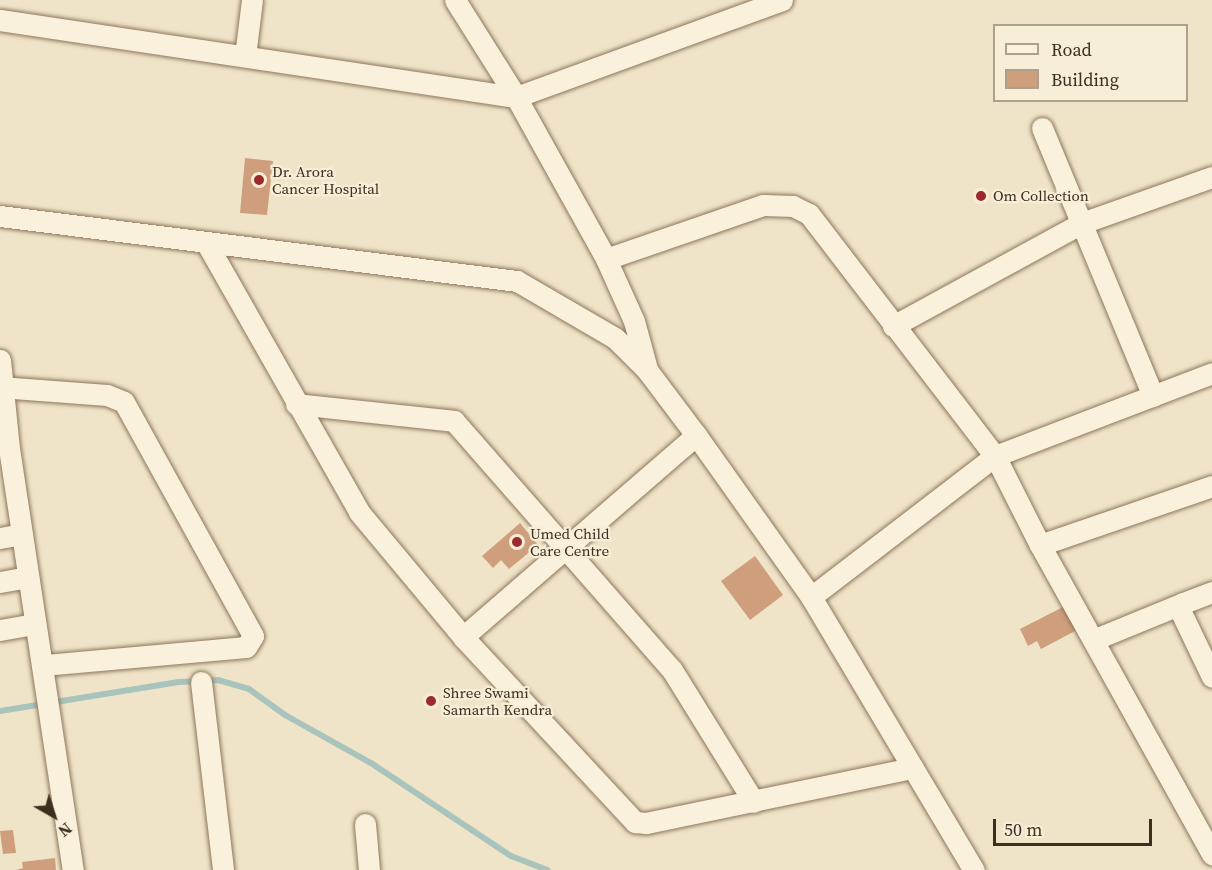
<!DOCTYPE html>
<style>
body{margin:0}
#map{position:relative;width:1212px;height:870px;overflow:hidden;background:#f0e4c8;font-family:"Source Serif 4",serif}
div>[style]{position:absolute}
[style*='--x']{left:calc(var(--x)*1px);top:calc(var(--y)*1px);width:calc(var(--w)*1px);rotate:calc(var(--a)*1deg)}
.stream>*{height:6px;margin:-3px;padding:0 3px;transform-origin:3px;border-radius:3px;background:#a9c4bc}
.building>*{inset:0;background:#cf9f7d}
.roads{filter:drop-shadow(0 0 2px #8d765c) drop-shadow(0 0 2px #8d765c)}
.minor>*{height:21px;margin:-10.5px;padding:0 10.5px;transform-origin:10.5px;border-radius:10.5px;background:#faf1dc}
.dots>*{width:16px;height:16px;translate:-50% -50%;box-sizing:border-box;border:3px solid #f7eed8;border-radius:50%}
span{translate:-50% -50%;white-space:nowrap;text-align:center;line-height:1.15;-webkit-text-stroke:4.5px #f7eed8;paint-order:stroke}
.poi-label{font-size:15px;color:#3d2e20}
.left{translate:0 -50%;text-align:left}
.legend{position:absolute;left:993px;top:24px;width:195px;height:78px;box-sizing:border-box;background:#f7eed8;border:2px solid #ada18e;margin:0;padding:8px 10px;list-style:none;font-size:18px;color:#3d2e20}
.legend li{display:flex;align-items:center;gap:12px;height:30px}
.legend b{width:30px;border:2px solid #ada18e}
.north{position:absolute;left:24px;top:786px;width:60px;height:60px;-webkit-text-stroke:4px #f7eed8;paint-order:stroke;rotate:141deg;font-size:16px;font-weight:700;line-height:24px;text-align:center;color:#3d2e20}
.north::after{content:'';display:block;margin:auto;width:21px;height:27px;background:#3d2e20;clip-path:polygon(50% 0,100% 100%,50% 72%,0 100%)}
.scale{position:absolute;left:993px;top:819px;width:159px;height:27px;box-sizing:border-box;border:3px solid #3d2e20;border-top:0;padding-left:8px;font-size:18px;line-height:21px;white-space:nowrap;color:#3d2e20;-webkit-text-stroke:4px #f7eed8;paint-order:stroke}
</style>
<div id="map">
<div class="stream">
<div style="--x:0;--y:711;--w:181;--a:-9.2"></div>
<div style="--x:179;--y:682;--w:39;--a:-3"></div>
<div style="--x:218;--y:680;--w:32;--a:16"></div>
<div style="--x:249;--y:689;--w:44;--a:35.8"></div>
<div style="--x:285;--y:715;--w:98;--a:29.2"></div>
<div style="--x:371;--y:763;--w:168;--a:33.6"></div>
<div style="--x:511;--y:856;--w:39;--a:21"></div>
</div>
<div class="building">
<div style="clip-path:polygon(245px 158px,273px 161px,267px 215px,240px 213px)"></div>
<div style="clip-path:polygon(520px 523px,538px 545px,509px 569px,501px 560px,493px 568px,482px 556px)"></div>
<div style="clip-path:polygon(755px 556px,783px 595px,750px 620px,721px 581px)"></div>
<div style="clip-path:polygon(1065px 606px,1077px 630px,1041px 649px,1037px 641px,1028px 646px,1020px 629px)"></div>
<div style="clip-path:polygon(13px 830px,16px 853px,3px 854px,0 831px)"></div>
<div style="clip-path:polygon(55px 858px,56px 870px,16px 870px,23px 868px,22px 862px)"></div>
</div>
<div class="roads">
<div class="minor">
<div style="--x:455;--y:0;--w:115;--a:57.8"></div>
<div style="--x:516;--y:97;--w:185;--a:60.9"></div>
<div style="--x:606;--y:259;--w:68;--a:65.7"></div>
<div style="--x:634;--y:321;--w:50;--a:74.8"></div>
<div style="--x:0;--y:20;--w:522;--a:8.49"></div>
<div style="--x:516;--y:97;--w:283;--a:-20"></div>
<div style="--x:245;--y:56;--w:56;--a:-82.9"></div>
<div style="--x:1042;--y:128;--w:290;--a:67.5"></div>
<div style="--x:0;--y:216;--w:521;--a:7.17"></div>
<div style="--x:517;--y:281;--w:113;--a:30.2"></div>
<div style="--x:615;--y:338;--w:45;--a:45"></div>
<div style="--x:647;--y:370;--w:81;--a:53"></div>
<div style="--x:696;--y:435;--w:199;--a:54.6"></div>
<div style="--x:811;--y:597;--w:318;--a:59.2"></div>
<div style="--x:207;--y:244;--w:308;--a:60.4"></div>
<div style="--x:359;--y:512;--w:163;--a:50.2"></div>
<div style="--x:463;--y:637;--w:253;--a:47.1"></div>
<div style="--x:635;--y:822;--w:11;--a:5"></div>
<div style="--x:646;--y:823;--w:272;--a:-11.7"></div>
<div style="--x:606;--y:259;--w:166;--a:-19"></div>
<div style="--x:763;--y:205;--w:30;--a:2"></div>
<div style="--x:793;--y:206;--w:18;--a:27"></div>
<div style="--x:809;--y:214;--w:305;--a:52.5"></div>
<div style="--x:995;--y:456;--w:100;--a:63.2"></div>
<div style="--x:1040;--y:545;--w:354;--a:60.9"></div>
<div style="--x:893;--y:326;--w:215;--a:-28.6"></div>
<div style="--x:1082;--y:223;--w:138;--a:-19.5"></div>
<div style="--x:0;--y:360;--w:88;--a:84.2"></div>
<div style="--x:9;--y:448;--w:427;--a:81.4"></div>
<div style="--x:0;--y:387;--w:107;--a:4.3"></div>
<div style="--x:107;--y:395;--w:18;--a:22"></div>
<div style="--x:124;--y:402;--w:267;--a:61.1"></div>
<div style="--x:253;--y:636;--w:13;--a:122"></div>
<div style="--x:246;--y:647;--w:204;--a:174.9"></div>
<div style="--x:296;--y:404;--w:159;--a:6.1"></div>
<div style="--x:454;--y:421;--w:331;--a:48.8"></div>
<div style="--x:672;--y:670;--w:155;--a:58.2"></div>
<div style="--x:0;--y:538;--w:22;--a:-10"></div>
<div style="--x:1040;--y:545;--w:182;--a:-18.9"></div>
<div style="--x:0;--y:582;--w:28;--a:-10"></div>
<div style="--x:1212;--y:592;--w:31;--a:159"></div>
<div style="--x:1183;--y:603;--w:6;--a:129"></div>
<div style="--x:1179;--y:608;--w:76;--a:64.4"></div>
<div style="--x:811;--y:597;--w:232;--a:-37.5"></div>
<div style="--x:995;--y:456;--w:232;--a:-20.9"></div>
<div style="--x:0;--y:630;--w:36;--a:-10"></div>
<div style="--x:463;--y:637;--w:308;--a:-40.9"></div>
<div style="--x:1093;--y:640;--w:97;--a:-22.3"></div>
<div style="--x:201;--y:682;--w:189;--a:83.3"></div>
<div style="--x:365;--y:824;--w:46;--a:85"></div>
</div>
</div>
<div class="dots">
<div style="left:259px;top:180px;background:#9e2a2b"></div>
<div style="left:981px;top:196px;background:#9e2a2b"></div>
<div style="left:517px;top:542px;background:#9e2a2b"></div>
<div style="left:431px;top:701px;background:#9e2a2b"></div>
</div>
<div class="poi-label">
<span class="left" style="left:272px;top:180px">Dr. Arora<br>Cancer Hospital</span>
<span class="left" style="left:993px;top:196px">Om Collection</span>
<span class="left" style="left:530px;top:542px">Umed Child<br>Care Centre</span>
<span class="left" style="left:443px;top:701px">Shree Swami<br>Samarth Kendra</span>
</div>
<ul class="legend">
<li><b style="height:8px;background:#faf1dc"></b>Road</li>
<li><b style="height:16px;background:#cf9f7d"></b>Building</li>
</ul>
<div class="north">N</div>
<div class="scale">50 m</div>
</div>
